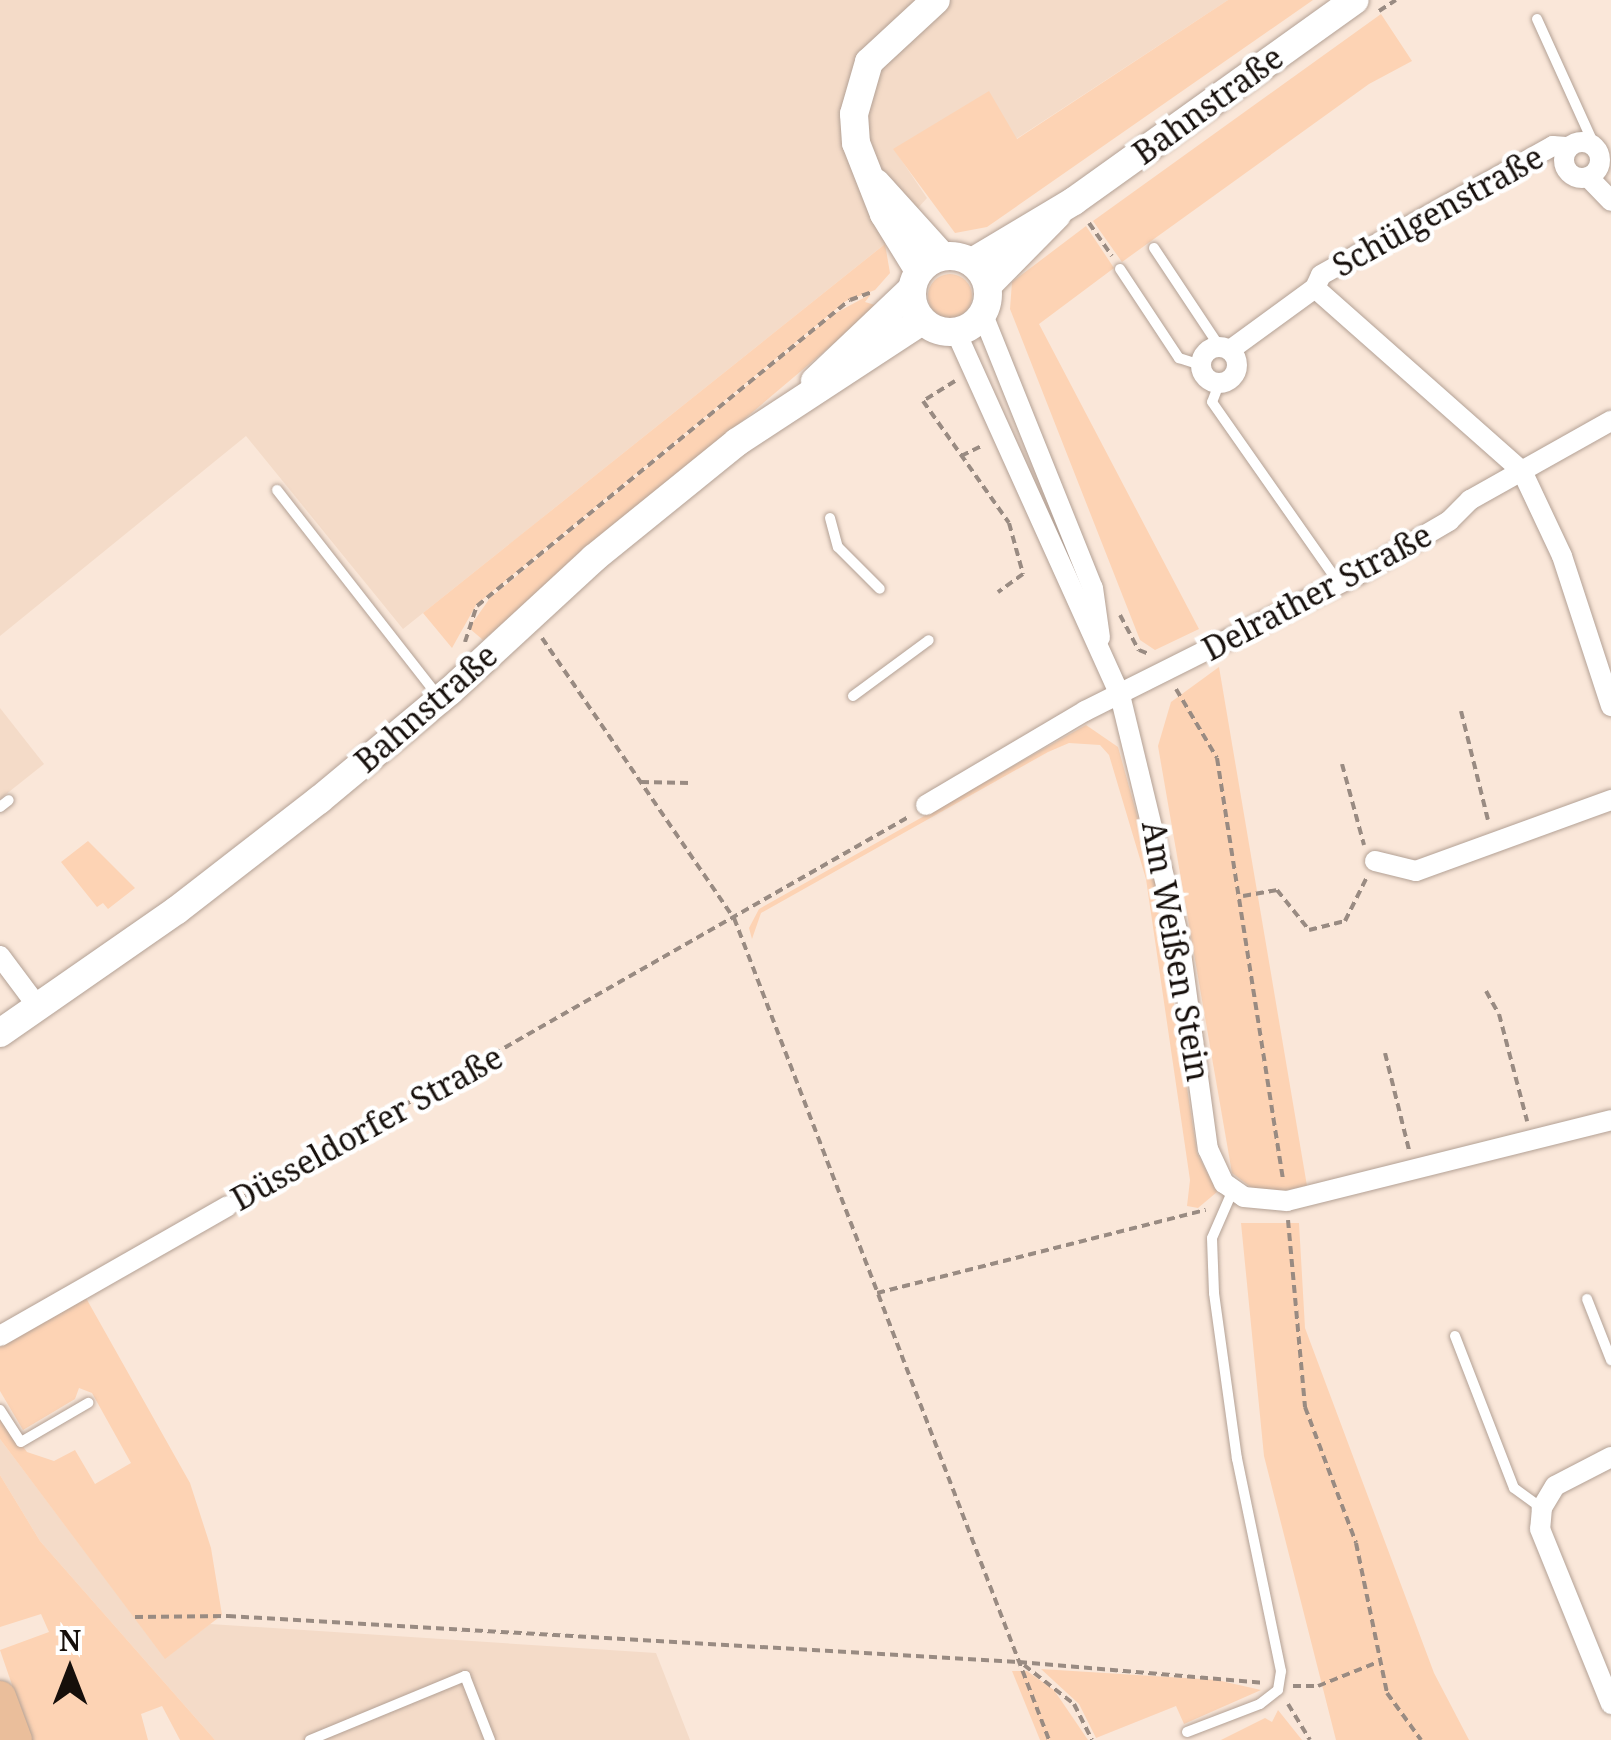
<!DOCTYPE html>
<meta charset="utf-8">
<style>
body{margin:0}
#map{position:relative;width:1611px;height:1740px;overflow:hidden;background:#fae7d9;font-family:"Noto Serif",serif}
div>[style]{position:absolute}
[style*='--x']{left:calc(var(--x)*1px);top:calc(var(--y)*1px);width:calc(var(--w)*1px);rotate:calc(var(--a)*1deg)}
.built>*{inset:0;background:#f4dbc8}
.green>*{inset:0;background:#fdd3b4}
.round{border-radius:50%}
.path>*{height:4px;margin-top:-2px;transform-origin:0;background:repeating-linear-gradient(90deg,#998b82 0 8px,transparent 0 13px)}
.roads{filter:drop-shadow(0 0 2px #b3a195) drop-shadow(0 0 2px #b3a195)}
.lane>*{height:10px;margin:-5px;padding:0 5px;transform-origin:5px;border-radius:5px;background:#fff}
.street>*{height:20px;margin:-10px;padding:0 10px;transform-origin:10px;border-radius:10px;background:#fff}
.street>.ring{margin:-10px;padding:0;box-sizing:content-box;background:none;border:20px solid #fff;border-radius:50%}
.secondary>*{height:28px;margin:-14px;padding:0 14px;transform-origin:14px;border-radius:14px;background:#fff}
.secondary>.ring{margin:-14px;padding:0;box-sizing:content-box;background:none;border:28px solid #fff;border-radius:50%}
.primary>*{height:32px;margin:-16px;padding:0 16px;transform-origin:16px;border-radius:16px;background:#eabe9b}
span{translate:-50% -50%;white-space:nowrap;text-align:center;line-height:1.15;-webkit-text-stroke:9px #fff;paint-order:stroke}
.street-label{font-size:32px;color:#160f0b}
.north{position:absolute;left:20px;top:1620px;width:100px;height:100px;-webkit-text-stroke:8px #fff;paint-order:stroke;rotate:0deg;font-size:28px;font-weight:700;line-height:40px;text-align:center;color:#160f0b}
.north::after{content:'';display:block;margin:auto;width:35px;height:45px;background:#160f0b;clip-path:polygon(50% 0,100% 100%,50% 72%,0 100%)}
</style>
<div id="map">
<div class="built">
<div style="clip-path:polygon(0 0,1228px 0,1016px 139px,894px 149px,927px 198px,885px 244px,403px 629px,246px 436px,0 636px)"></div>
<div style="clip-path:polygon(0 708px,44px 764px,0 799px)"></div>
<div style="clip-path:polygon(0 1439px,165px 1658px,210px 1624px,656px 1653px,690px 1740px,215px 1740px,40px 1541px,0 1475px)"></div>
</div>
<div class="green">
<div style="clip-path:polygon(1228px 0,1313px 0,987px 227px,955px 233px,893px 149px,989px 91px,1017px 139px)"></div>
<div style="clip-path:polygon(1381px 14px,1412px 61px,1369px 84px,1122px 262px,1093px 221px)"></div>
<div style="clip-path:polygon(1086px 226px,1114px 268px,1039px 324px,1199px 629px,1155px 650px,1140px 640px,1010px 309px,1012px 282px)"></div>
<div style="clip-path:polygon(885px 244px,890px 273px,875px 290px,846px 301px,476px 605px,452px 648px,423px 613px)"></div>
<div class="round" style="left:928px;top:274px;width:44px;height:44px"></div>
<div style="clip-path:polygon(871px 294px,865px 302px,878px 306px,483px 640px,469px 628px,490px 598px,834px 314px)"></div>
<div style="clip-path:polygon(1219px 667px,1307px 1186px,1271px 1193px,1256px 1191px,1232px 1173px,1158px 746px,1171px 702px)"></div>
<div style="clip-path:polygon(1086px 725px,1118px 747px,1155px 880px,1197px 1153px,1217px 1192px,1198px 1208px,1187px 1206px,1190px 1180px,1146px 879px,1109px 755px,1100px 745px,1069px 743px,1048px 752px,761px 913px,752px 939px,749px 928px,759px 909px)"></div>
<div style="clip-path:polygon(88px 841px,135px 888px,108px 909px,103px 903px,97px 907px,61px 862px)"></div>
<div style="clip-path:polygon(1241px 1223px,1299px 1223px,1305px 1328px,1434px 1673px,1469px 1740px,1336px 1740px,1264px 1456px)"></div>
<div style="clip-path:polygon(86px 1298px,190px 1483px,211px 1548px,222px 1615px,165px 1659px,0 1439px,0 1416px,27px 1452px,54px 1461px,75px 1450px,95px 1484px,131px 1463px,92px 1393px,79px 1388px,75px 1399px,23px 1430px,0 1391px,0 1347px)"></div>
<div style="clip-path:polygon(0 1475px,40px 1541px,215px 1740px,180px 1740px,162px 1706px,141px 1714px,148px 1740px,31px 1740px,0 1650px,49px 1632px,41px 1614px,0 1627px)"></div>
<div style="clip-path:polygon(1041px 1669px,1217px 1680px,1261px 1690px,1184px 1724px,1176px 1706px,1096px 1738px,1079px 1704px)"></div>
<div style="clip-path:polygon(1012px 1671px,1027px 1671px,1054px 1690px,1088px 1740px,1040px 1740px)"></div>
<div style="clip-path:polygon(1278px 1710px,1302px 1740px,1221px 1740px,1265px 1718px,1272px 1722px)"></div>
</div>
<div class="path">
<div style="--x:1379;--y:11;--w:20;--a:-33"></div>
<div style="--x:1089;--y:223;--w:40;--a:55.1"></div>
<div style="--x:955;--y:381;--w:38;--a:148"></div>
<div style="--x:923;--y:401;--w:149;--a:54.8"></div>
<div style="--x:1009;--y:523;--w:53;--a:74.6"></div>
<div style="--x:1023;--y:574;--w:31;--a:144"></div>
<div style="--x:961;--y:456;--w:25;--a:-26"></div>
<div style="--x:1120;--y:615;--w:40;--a:62"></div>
<div style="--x:1139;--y:650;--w:11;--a:22"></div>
<div style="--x:542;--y:638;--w:340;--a:55.6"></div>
<div style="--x:734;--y:918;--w:880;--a:69.03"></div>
<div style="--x:465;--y:642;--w:38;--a:-72"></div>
<div style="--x:477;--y:606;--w:482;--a:-39.4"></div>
<div style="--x:850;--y:300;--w:23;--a:-20"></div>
<div style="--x:1176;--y:689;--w:80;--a:59.3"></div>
<div style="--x:1217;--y:758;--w:428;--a:81.1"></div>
<div style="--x:1461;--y:711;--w:112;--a:76.1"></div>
<div style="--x:1342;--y:764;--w:84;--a:74.8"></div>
<div style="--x:641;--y:782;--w:49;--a:1.2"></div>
<div style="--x:1243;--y:896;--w:35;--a:-10"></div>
<div style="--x:1277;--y:890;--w:51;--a:51.3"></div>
<div style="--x:1309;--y:930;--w:37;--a:-14"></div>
<div style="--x:1345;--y:921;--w:47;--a:-63.4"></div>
<div style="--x:1486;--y:991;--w:26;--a:61"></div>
<div style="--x:1499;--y:1014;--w:111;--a:75.3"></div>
<div style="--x:1385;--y:1053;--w:100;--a:76.1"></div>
<div style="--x:245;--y:1196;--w:766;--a:-29.74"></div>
<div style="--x:1288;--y:1220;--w:188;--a:84.8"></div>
<div style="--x:1305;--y:1407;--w:145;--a:69.4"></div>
<div style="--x:1356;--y:1543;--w:153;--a:78.3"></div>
<div style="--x:1387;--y:1693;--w:58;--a:54.1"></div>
<div style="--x:877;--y:1293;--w:339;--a:-14.2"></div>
<div style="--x:135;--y:1617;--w:93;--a:-0.6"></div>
<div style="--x:228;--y:1616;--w:792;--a:3.33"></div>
<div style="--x:1019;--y:1662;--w:244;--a:4.9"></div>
<div style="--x:1024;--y:1665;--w:63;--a:38"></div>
<div style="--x:1074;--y:1704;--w:40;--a:63.4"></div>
<div style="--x:1293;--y:1686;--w:25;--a:0"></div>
<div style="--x:1318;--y:1686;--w:65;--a:-21.8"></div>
<div style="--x:1288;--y:1704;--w:42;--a:58.6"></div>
</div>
<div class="roads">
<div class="lane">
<div style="--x:1537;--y:19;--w:141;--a:65.6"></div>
<div style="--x:1154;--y:248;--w:118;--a:56.4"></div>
<div style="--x:1120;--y:269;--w:107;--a:56.5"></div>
<div style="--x:1179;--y:358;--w:22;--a:18"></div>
<div style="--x:1219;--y:384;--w:19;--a:111"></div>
<div style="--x:1212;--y:402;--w:220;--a:55"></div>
<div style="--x:277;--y:490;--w:265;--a:52"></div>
<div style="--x:830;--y:518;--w:30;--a:75"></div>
<div style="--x:838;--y:547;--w:59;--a:45"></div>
<div style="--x:853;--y:696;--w:94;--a:-36.4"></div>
<div style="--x:0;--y:807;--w:11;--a:-38"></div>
<div style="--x:1587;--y:1299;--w:66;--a:68.5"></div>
<div style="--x:1455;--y:1336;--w:163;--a:68.8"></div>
<div style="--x:1514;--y:1488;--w:34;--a:36"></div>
<div style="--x:0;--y:1410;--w:38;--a:57"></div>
<div style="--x:21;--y:1442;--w:78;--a:-30.2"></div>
<div style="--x:1187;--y:1732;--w:78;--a:-21"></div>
<div style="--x:1260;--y:1704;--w:23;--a:-38"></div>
<div style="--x:1278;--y:1690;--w:19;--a:-81"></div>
<div style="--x:1281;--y:1671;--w:217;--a:-101.7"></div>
<div style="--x:1237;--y:1459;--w:168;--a:-97.9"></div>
<div style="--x:1214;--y:1293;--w:55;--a:-92.1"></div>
<div style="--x:1212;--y:1238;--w:52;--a:-66.4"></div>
<div style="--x:310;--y:1740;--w:168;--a:-22.4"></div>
<div style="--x:465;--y:1676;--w:69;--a:68.7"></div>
</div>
<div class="street">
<div class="ring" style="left:1564px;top:142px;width:16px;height:16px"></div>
<div style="--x:1588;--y:177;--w:33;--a:46"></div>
<div style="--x:1315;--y:288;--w:276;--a:41.5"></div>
<div style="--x:1522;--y:471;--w:94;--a:64.8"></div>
<div style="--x:1562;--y:556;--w:158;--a:71.9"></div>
<div style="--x:983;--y:315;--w:294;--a:68.1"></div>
<div style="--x:1093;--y:588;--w:50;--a:82"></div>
<div style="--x:956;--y:332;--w:398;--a:65.7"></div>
<div style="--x:1120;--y:695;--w:250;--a:76.4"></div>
<div style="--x:1179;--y:938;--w:213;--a:82.2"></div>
<div style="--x:1208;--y:1149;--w:38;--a:65"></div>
<div style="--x:1224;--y:1183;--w:24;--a:35"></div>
<div style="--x:1244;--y:1197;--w:43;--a:5.3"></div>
<div style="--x:1287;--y:1201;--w:334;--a:-14"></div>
<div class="ring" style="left:1201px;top:347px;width:16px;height:16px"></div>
<div style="--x:1230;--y:350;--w:105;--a:-36.1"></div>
<div style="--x:1315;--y:288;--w:14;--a:-65"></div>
<div style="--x:1321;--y:275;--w:265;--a:-29.1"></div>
<div style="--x:1553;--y:146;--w:16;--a:4"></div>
<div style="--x:926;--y:805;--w:185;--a:-30.6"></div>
<div style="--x:1085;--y:711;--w:304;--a:-26.6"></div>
<div style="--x:1357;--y:575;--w:107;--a:-30.4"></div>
<div style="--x:1449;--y:521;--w:30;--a:-45"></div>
<div style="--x:1470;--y:500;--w:162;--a:-29.3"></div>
<div style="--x:1375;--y:861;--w:42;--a:13.7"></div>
<div style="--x:1416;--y:871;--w:208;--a:-20"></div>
<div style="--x:0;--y:956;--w:64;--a:53.3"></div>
<div style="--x:0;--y:1336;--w:262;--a:-29.7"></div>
<div style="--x:1611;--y:1457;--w:63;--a:152.6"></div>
<div style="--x:1555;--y:1486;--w:26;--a:121"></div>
<div style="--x:1542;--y:1508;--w:21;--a:95"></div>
<div style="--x:1540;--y:1529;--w:189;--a:67.9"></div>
</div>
<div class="secondary">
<div style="--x:876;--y:183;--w:98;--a:47.9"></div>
<div class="ring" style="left:912px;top:256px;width:48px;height:48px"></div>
<div style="--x:972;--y:262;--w:119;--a:-30.9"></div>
<div style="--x:1074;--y:201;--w:345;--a:-35.6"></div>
<div style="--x:919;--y:271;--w:67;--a:-121.6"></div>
<div style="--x:884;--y:214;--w:76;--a:-111.5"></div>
<div style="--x:856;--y:143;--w:29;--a:-94"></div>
<div style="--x:854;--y:114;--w:54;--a:-73.9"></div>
<div style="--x:869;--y:62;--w:91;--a:-42.8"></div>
<div style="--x:988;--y:285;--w:98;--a:-45.4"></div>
<div style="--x:815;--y:381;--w:132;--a:-43.5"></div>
<div style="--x:0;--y:1033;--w:216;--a:-34.8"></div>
<div style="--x:177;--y:910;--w:180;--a:-37.8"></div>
<div style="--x:319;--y:800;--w:170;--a:-39.8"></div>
<div style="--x:450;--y:691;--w:196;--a:-42.7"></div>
<div style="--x:594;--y:558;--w:184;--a:-39"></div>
<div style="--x:737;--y:442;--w:221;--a:-33.2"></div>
</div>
<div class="primary">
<div style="--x:0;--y:1697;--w:46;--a:69.6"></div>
</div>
</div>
<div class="street-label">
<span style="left:1208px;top:105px;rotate:-36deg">Bahnstraße</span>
<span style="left:1438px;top:211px;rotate:-29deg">Schülgenstraße</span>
<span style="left:1317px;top:592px;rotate:-28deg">Delrather Straße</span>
<span style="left:426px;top:708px;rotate:-41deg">Bahnstraße</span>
<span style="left:1176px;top:951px;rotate:80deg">Am Weißen Stein</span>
<span style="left:367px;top:1128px;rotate:-29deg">Düsseldorfer Straße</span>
</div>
<div class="north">N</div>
</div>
